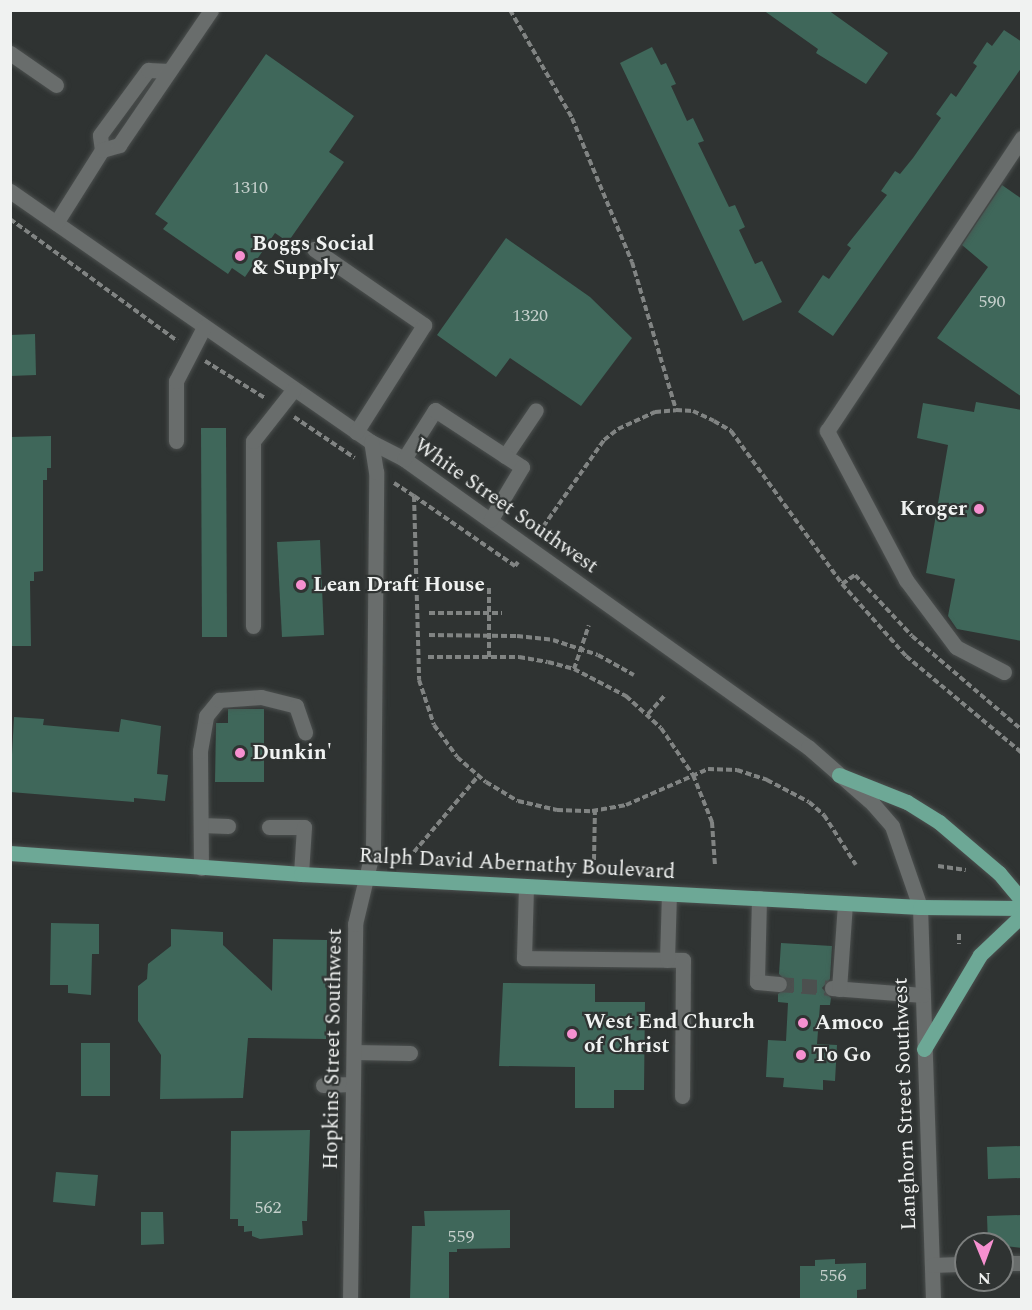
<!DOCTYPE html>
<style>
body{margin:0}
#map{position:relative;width:1032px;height:1310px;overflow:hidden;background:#2f3332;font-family:Spectral,serif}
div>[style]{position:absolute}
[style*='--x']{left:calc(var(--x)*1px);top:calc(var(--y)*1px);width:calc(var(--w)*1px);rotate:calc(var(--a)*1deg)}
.building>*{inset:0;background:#3f675a}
.minor-tunnel>*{height:15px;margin-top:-7.5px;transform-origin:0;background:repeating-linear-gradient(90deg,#4c504f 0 15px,transparent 0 23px)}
.path>*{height:4px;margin-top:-2px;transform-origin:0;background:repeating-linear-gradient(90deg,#818483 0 6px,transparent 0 9px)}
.roads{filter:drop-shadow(0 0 2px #4b4f4e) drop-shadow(0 0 2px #4b4f4e)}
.minor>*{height:15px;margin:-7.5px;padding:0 7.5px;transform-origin:7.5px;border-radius:7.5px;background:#696d6c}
.major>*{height:15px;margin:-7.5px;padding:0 7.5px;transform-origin:7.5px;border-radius:7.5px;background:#6da896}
.dots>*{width:16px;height:16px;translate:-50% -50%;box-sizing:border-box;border:3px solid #2f3332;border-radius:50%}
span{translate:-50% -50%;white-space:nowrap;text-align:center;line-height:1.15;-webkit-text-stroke:4.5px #2f3332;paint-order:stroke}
.number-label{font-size:18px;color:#c4cfcb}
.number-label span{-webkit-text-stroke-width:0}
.poi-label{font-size:21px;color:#f0f2f1;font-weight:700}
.left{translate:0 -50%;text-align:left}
.right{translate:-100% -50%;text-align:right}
.street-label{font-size:21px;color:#f0f2f1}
.frame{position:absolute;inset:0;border:12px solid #f0f2f1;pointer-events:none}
.north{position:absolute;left:954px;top:1232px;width:60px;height:60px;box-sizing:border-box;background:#2f3332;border:2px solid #7c7f7e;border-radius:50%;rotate:179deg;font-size:16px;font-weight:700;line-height:24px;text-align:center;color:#f0f2f1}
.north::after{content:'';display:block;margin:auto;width:21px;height:27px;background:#f690d0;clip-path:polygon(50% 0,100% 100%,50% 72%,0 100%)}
</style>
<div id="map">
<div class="building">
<div style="clip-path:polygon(763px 10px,828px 10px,888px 53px,866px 84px,816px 53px,818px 49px)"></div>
<div style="clip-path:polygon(1004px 30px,1022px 42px,1022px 67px,833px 336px,798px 312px,823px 275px,829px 279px,851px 248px,847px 245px,887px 195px,881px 191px,895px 171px,900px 174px,913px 158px,941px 118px,936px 114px,951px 93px,956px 97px,977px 66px,973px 63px,987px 42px,992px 46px)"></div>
<div style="clip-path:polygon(652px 47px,661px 65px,666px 63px,676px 84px,671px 86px,687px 121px,693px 118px,704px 141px,698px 143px,729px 207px,735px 205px,745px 227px,739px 230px,755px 264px,762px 261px,782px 302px,743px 321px,620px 63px)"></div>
<div style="clip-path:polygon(266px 54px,354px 116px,329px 152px,344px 162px,288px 242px,275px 233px,245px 277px,232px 268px,228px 274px,163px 229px,168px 223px,155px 214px)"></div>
<div style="clip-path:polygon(1002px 185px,1022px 199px,1022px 397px,937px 338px,988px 267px,962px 245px)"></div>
<div style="clip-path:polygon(506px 238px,590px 297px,632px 338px,581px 406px,510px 358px,496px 377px,437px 335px)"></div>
<div style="clip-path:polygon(35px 334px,36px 375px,10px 376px,10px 335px)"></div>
<div style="clip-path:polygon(976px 402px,1022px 410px,1022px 641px,957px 629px,948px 616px,955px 579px,926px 573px,948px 445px,917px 438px,923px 403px,974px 412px)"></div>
<div style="clip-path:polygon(201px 428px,226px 428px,227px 637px,202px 637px)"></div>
<div style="clip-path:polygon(51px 436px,51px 468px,47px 468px,47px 480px,43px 480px,43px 571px,34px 572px,34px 581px,30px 581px,31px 646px,10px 646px,10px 437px)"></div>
<div style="clip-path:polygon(320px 540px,324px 635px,282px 637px,277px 542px)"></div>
<div style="clip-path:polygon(228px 709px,264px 709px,264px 782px,215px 782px,216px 723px,228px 723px)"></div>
<div style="clip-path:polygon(14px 717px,44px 719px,43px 725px,119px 732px,121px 719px,161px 726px,157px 774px,168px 775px,165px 801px,134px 798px,134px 802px,10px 792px)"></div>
<div style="clip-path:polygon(51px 923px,99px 924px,99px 954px,92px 954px,91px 995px,68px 993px,68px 985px,50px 985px)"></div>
<div style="clip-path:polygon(171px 929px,223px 932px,223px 945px,272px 991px,273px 939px,327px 940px,326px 1039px,248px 1038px,243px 1098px,160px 1099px,161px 1055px,138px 1021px,138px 986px,147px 979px,148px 964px,171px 946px)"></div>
<div style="clip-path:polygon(781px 943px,832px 946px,830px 979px,822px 988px,831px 998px,830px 1005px,820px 1005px,817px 1044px,837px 1045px,835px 1081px,823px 1080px,823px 1090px,783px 1087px,784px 1078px,766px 1077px,768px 1040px,786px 1041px,788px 1003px,778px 1002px,778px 994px,789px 984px,779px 974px)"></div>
<div style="clip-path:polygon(503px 983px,595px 984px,595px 1002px,645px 1002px,644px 1090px,614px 1090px,614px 1108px,575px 1108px,575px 1067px,499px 1066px)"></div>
<div style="clip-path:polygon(81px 1043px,110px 1043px,110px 1096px,81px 1096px)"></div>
<div style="clip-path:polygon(310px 1130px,307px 1221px,302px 1221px,303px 1235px,260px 1239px,252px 1236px,252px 1231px,244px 1232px,244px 1226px,238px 1226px,238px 1219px,230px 1219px,231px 1131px)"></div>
<div style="clip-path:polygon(1022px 1146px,1022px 1178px,988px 1179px,987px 1147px)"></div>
<div style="clip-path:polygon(56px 1172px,98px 1175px,95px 1206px,53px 1202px)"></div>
<div style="clip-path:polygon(510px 1210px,510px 1248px,457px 1249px,457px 1252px,449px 1252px,449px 1299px,410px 1299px,412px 1226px,425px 1226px,424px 1211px)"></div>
<div style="clip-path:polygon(141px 1212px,163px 1212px,164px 1244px,141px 1245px)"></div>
<div style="clip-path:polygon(1022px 1215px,1022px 1248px,988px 1244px,987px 1216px)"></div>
<div style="clip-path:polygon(835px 1259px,835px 1264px,866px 1263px,866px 1289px,857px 1290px,857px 1299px,800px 1299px,800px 1266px,815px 1266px,815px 1260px)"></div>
</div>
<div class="minor-tunnel">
<div style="--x:779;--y:984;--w:53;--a:4.3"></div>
</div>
<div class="path">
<div style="--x:510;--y:10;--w:125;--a:60.1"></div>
<div style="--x:572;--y:118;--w:156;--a:67.4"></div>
<div style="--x:632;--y:262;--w:154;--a:73.4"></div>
<div style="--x:10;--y:219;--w:207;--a:36.1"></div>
<div style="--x:205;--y:361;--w:70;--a:31.7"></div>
<div style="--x:294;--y:417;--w:73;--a:33.9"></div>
<div style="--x:394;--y:483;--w:24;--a:33"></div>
<div style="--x:414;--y:496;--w:184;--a:88.4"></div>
<div style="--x:419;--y:680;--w:47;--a:71.6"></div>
<div style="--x:434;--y:725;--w:39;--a:54"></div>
<div style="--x:457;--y:757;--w:38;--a:41"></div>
<div style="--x:486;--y:782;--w:37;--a:31"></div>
<div style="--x:518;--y:801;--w:40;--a:13"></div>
<div style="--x:557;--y:810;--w:35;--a:2"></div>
<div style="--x:592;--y:811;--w:35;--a:-10"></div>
<div style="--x:626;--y:805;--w:90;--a:-23.7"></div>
<div style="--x:708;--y:769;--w:29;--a:2"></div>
<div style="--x:737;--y:770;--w:32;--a:18"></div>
<div style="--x:767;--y:780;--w:47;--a:27.6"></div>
<div style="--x:809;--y:802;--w:20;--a:41"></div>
<div style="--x:824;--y:815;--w:59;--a:57.4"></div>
<div style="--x:414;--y:496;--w:123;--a:34.7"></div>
<div style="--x:515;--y:566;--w:5;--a:-53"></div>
<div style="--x:538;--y:534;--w:115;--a:-54.9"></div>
<div style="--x:604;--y:440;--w:18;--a:-38"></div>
<div style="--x:618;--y:429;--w:41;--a:-24.7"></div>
<div style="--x:655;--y:412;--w:21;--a:-5"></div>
<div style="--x:676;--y:410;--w:17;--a:3"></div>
<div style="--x:693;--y:411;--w:23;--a:25"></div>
<div style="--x:714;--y:421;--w:20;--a:30"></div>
<div style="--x:731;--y:431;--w:189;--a:54"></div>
<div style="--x:842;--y:584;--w:96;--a:48.4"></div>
<div style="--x:906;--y:656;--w:151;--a:39.9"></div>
<div style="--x:842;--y:584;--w:16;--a:-35"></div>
<div style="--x:855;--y:575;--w:83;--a:46.9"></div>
<div style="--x:912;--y:636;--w:145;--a:40.5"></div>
<div style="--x:489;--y:588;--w:69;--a:90"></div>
<div style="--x:429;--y:613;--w:73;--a:0"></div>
<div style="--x:429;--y:635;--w:88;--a:0.7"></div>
<div style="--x:517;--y:636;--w:36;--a:6"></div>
<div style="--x:553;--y:640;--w:47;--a:18.4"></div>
<div style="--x:598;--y:655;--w:41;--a:29.1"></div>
<div style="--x:428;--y:657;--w:91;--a:0"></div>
<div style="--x:519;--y:657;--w:29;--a:10"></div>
<div style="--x:548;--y:662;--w:27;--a:15"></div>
<div style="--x:574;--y:669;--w:59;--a:27.4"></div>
<div style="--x:626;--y:696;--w:47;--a:42.4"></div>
<div style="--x:661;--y:728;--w:57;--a:55.8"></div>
<div style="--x:693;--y:775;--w:51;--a:68"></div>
<div style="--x:712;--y:822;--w:44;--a:86.1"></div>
<div style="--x:574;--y:669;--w:46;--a:-71.2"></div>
<div style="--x:648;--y:714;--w:24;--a:-48"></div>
<div style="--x:414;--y:852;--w:101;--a:-49.8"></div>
<div style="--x:594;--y:860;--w:50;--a:-88.9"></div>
<div style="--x:938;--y:866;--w:28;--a:8"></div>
<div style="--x:959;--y:934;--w:10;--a:90"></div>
</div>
<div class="roads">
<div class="minor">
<div style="--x:10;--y:53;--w:56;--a:34.8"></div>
<div style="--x:102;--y:150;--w:15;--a:-98"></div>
<div style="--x:100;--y:135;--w:81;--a:-53.6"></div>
<div style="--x:148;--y:70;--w:21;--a:3"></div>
<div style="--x:10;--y:191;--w:440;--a:34.8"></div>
<div style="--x:371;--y:442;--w:37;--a:27"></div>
<div style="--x:404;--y:459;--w:496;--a:35.5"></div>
<div style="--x:808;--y:747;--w:86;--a:41.2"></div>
<div style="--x:873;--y:804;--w:29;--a:49"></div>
<div style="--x:892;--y:826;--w:86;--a:70.9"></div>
<div style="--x:920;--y:907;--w:393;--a:88.1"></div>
<div style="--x:56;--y:223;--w:86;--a:-57.8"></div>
<div style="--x:102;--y:150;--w:18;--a:-16"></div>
<div style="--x:119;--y:145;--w:163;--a:-55.7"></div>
<div style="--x:314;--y:249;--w:134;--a:34.6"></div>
<div style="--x:424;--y:325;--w:127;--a:122.4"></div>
<div style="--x:176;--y:441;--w:60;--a:-90"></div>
<div style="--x:176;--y:381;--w:61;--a:-62.6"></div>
<div style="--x:505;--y:456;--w:55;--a:-56"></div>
<div style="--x:404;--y:459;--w:58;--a:-57.7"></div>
<div style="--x:435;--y:410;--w:104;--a:33.2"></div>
<div style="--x:522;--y:467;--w:61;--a:120.8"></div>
<div style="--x:253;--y:626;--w:185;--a:-90"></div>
<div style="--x:253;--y:441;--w:66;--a:-51.7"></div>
<div style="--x:1004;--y:672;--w:54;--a:-152.5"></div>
<div style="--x:956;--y:647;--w:84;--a:-126.7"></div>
<div style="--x:906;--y:580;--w:169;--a:-117.9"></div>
<div style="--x:827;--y:431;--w:352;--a:-56.4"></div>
<div style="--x:201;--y:825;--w:27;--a:2"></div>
<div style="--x:269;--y:827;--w:35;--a:0"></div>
<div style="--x:304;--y:827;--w:47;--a:93.7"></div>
<div style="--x:201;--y:868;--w:117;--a:-90.5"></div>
<div style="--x:200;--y:751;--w:36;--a:-80"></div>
<div style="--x:206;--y:716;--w:21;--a:-51"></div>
<div style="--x:219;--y:700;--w:42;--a:-4.1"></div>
<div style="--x:261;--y:697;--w:36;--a:14"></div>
<div style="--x:296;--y:706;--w:28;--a:71"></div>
<div style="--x:526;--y:886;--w:72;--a:91.6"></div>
<div style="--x:524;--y:958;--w:159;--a:0.7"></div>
<div style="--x:683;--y:960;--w:136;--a:90.4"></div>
<div style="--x:759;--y:898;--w:84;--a:91.4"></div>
<div style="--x:757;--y:982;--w:22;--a:5"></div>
<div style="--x:667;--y:960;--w:66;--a:-88.3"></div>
<div style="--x:832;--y:988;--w:91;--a:4.4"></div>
<div style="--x:839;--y:989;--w:86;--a:-86"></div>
<div style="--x:354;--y:1052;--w:56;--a:1"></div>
<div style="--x:323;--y:1085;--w:30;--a:-2"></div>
<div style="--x:1002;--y:1263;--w:20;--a:0"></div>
<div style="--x:932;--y:1265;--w:34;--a:-2"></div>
<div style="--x:350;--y:1300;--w:376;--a:-89.2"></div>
<div style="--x:355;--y:924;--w:77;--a:-76.5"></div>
<div style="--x:373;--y:849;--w:377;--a:-89.5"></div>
<div style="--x:376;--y:472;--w:30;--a:-99"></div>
</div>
<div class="major">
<div style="--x:839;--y:775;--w:73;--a:21.7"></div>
<div style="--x:907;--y:802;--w:38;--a:32"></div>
<div style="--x:939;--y:822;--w:79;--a:40.4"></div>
<div style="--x:999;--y:873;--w:35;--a:50"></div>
<div style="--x:10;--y:853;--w:292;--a:4.1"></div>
<div style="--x:301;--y:874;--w:620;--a:3.05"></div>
<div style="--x:920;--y:907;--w:102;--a:0.6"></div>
<div style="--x:924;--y:1049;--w:109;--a:-59.2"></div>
<div style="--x:980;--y:955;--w:58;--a:-43.6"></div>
</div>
</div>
<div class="dots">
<div style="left:240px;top:256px;background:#f690d0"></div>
<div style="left:979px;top:509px;background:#f690d0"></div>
<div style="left:301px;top:585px;background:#f690d0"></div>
<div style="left:240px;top:753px;background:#f690d0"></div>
<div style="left:803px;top:1023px;background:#f690d0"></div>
<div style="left:572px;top:1034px;background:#f690d0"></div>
<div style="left:801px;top:1055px;background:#f690d0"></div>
</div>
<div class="number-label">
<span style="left:250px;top:188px">1310</span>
<span style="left:992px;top:302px">590</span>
<span style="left:530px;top:316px">1320</span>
<span style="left:268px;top:1208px">562</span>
<span style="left:461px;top:1237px">559</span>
<span style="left:833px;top:1276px">556</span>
</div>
<div class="poi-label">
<span class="left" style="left:252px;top:256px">Boggs Social<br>&amp; Supply</span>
<span class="right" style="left:967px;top:509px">Kroger</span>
<span class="left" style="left:313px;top:585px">Lean Draft House</span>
<span class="left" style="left:252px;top:753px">Dunkin'</span>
<span class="left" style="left:584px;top:1034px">West End Church<br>of Christ</span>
<span class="left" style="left:815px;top:1023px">Amoco</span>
<span class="left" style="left:813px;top:1055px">To Go</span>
</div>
<div class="street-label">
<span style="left:506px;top:506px;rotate:35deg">White Street Southwest</span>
<span style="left:517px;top:864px;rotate:3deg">Ralph David Abernathy Boulevard</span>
<span style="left:333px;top:1049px;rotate:-89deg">Hopkins Street Southwest</span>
<span style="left:905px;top:1104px;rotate:-92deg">Langhorn Street Southwest</span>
</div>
<div class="frame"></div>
<div class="north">N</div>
</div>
